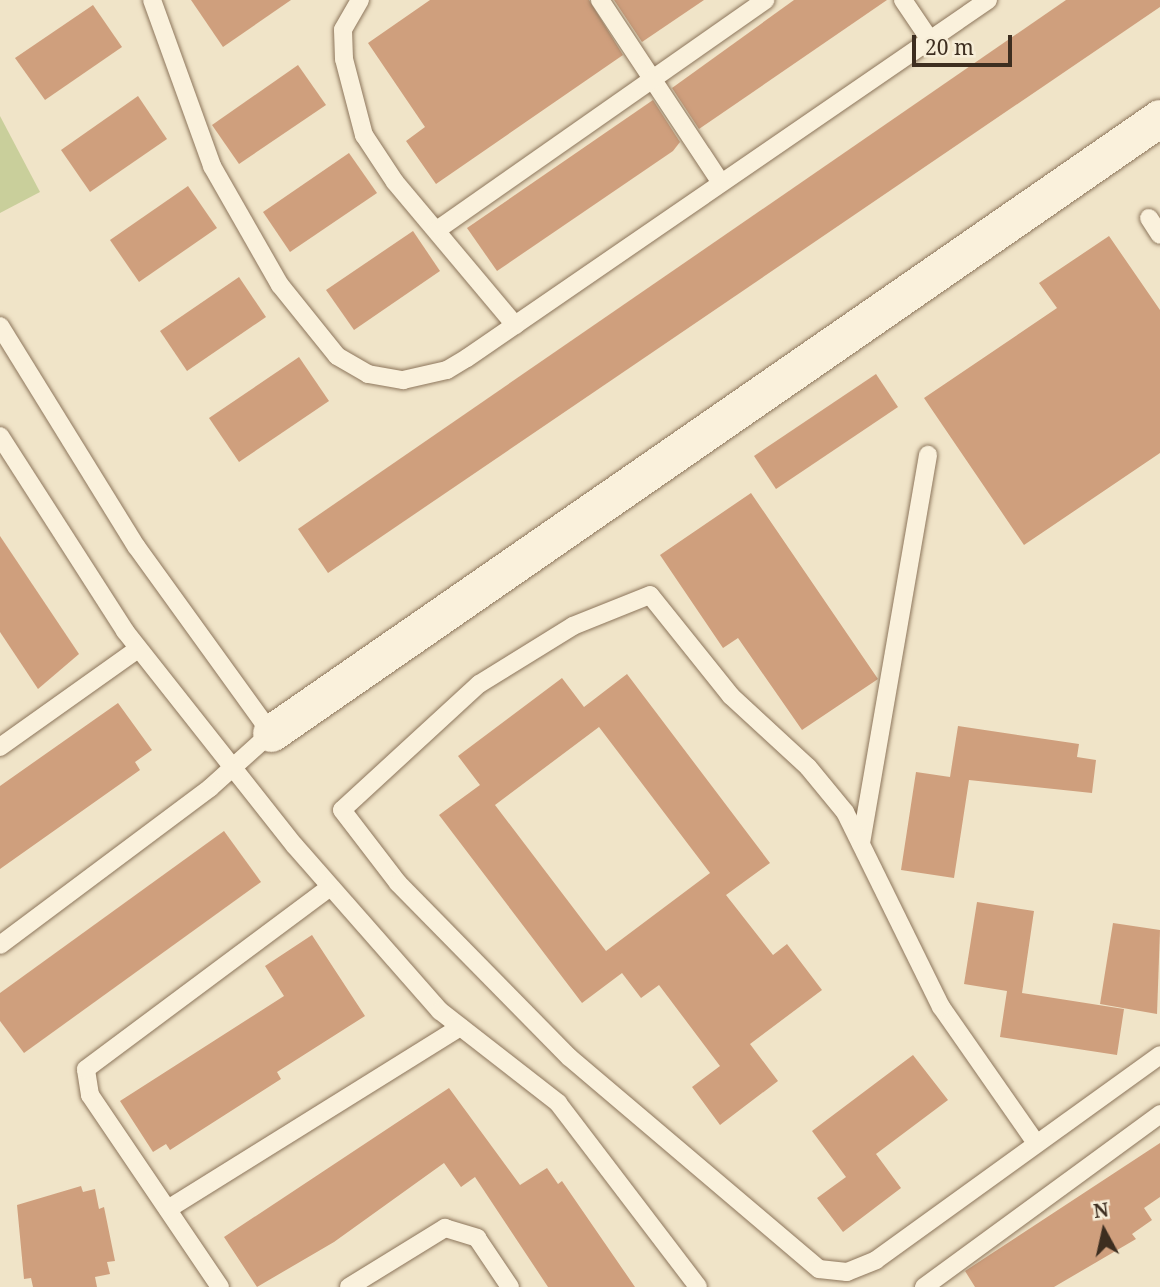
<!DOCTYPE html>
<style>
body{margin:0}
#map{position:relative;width:1160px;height:1287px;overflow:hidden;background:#f0e4c8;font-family:"Noto Serif",serif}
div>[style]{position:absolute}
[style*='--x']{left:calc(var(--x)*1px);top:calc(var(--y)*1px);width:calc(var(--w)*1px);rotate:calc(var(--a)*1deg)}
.green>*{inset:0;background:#c9cf9b}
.building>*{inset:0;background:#cf9f7d}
.roads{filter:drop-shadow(0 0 2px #8d765c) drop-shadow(0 0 2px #8d765c)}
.lane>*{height:18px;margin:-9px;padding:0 9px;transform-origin:9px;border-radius:9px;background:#faf1dc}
.street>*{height:37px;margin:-18.5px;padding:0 18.5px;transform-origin:18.5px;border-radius:18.5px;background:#faf1dc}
span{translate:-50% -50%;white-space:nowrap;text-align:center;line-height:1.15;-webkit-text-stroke:7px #f7eed8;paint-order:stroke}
.north{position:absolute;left:1069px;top:1196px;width:70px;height:70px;-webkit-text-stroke:5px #f7eed8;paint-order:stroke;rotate:352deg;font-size:19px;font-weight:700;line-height:28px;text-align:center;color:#3d2e20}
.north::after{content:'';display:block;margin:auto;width:24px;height:32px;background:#3d2e20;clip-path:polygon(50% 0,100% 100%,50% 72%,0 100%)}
.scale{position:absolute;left:912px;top:35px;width:100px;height:32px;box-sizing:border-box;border:4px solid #3d2e20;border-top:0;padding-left:9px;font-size:21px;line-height:24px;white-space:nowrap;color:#3d2e20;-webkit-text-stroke:5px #f7eed8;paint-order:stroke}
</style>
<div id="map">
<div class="green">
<div style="clip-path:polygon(0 116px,40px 192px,0 213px)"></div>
</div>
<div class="building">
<div style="clip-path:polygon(191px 0,291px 0,223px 47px)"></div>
<div style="clip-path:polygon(430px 0,589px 0,623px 55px,436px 184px,406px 141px,425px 127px,368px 43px)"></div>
<div style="clip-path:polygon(614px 0,704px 0,642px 42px)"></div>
<div style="clip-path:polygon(794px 0,887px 0,699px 129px,672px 88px)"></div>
<div style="clip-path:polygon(1066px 0,1160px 0,1160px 7px,328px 573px,298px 529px)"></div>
<div style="clip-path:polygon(93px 5px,122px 47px,45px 100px,15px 58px)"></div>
<div style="clip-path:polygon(298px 65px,326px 105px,239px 164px,212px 125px)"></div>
<div style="clip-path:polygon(138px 96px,167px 139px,90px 192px,61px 150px)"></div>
<div style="clip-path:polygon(653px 100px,680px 142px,673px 151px,497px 271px,467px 228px)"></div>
<div style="clip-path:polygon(349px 153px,377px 193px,290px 252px,263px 212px)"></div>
<div style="clip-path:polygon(188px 186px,217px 228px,139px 282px,110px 240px)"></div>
<div style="clip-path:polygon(413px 231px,440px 271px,354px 330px,326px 290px)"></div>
<div style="clip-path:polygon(1109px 236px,1160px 310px,1160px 453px,1024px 545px,924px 398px,1057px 308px,1039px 283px)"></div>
<div style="clip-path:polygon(239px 277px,266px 317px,187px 371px,160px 331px)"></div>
<div style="clip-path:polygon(299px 357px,329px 401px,239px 462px,209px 418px)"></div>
<div style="clip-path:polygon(876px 374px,898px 407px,776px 489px,754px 456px)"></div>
<div style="clip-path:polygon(751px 493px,878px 679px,802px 730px,738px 638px,723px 648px,660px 555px)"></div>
<div style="clip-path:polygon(0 536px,79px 654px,38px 689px,0 632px)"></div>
<div style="clip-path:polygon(evenodd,627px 674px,770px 863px,726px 895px,773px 955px,787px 944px,822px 990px,750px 1044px,778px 1081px,720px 1125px,692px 1087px,720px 1066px,659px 985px,641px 998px,622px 973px,582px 1003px,439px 815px,480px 785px,458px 756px,562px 678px,584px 707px,627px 674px,599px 727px,710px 873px,606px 951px,495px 805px,599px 727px)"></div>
<div style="clip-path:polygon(118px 703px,152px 750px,135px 762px,140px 770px,0 869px,0 786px)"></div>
<div style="clip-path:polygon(958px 726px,1079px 744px,1077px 757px,1096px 760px,1092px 793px,969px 780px,954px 878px,901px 870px,916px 772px,950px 777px)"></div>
<div style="clip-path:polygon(224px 831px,261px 882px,24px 1053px,0 1021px,0 993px)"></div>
<div style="clip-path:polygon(977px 902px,1034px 911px,1022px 993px,1124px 1009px,1117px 1055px,1000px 1037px,1007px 991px,964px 984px)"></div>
<div style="clip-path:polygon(1113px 923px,1160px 930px,1157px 1014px,1100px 1004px)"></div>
<div style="clip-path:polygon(312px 935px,365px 1016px,277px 1072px,281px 1079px,170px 1150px,166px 1144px,153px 1152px,120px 1101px,284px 996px,265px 966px)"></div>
<div style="clip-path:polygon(913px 1055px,948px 1100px,876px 1154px,901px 1188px,843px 1232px,817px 1198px,846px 1177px,812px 1131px)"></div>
<div style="clip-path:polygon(449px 1088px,520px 1185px,547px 1168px,558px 1184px,562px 1181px,635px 1287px,548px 1287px,475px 1177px,461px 1187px,444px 1163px,334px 1242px,257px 1287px,224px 1237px)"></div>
<div style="clip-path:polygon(1160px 1143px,1160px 1197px,1144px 1208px,1152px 1220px,1132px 1234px,1136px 1239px,1054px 1287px,975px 1287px,965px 1271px)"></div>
<div style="clip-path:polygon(81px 1186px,83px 1192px,95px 1189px,99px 1209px,104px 1207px,115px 1261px,107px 1262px,110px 1274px,95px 1277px,97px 1287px,33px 1287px,31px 1278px,24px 1279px,17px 1205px)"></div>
</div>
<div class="roads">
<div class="lane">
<div style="--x:152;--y:0;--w:177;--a:70.1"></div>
<div style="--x:212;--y:166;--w:137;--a:60.3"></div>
<div style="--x:280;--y:285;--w:91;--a:51.2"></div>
<div style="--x:337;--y:356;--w:36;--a:30"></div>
<div style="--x:368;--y:374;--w:36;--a:10"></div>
<div style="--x:403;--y:380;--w:45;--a:-12.8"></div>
<div style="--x:447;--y:370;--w:23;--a:-31"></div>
<div style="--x:467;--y:358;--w:632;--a:-34.49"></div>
<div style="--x:360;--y:0;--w:34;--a:120"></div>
<div style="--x:343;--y:30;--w:29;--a:88"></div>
<div style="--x:344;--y:59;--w:79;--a:75.3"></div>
<div style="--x:364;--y:135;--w:56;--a:56.6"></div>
<div style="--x:395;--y:182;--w:187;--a:50"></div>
<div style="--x:600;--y:0;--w:219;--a:56.5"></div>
<div style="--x:903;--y:0;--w:48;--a:56"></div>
<div style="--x:1149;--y:218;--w:20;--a:57"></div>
<div style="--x:437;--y:230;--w:401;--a:-35"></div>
<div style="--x:0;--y:326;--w:259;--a:58.3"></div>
<div style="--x:136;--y:546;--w:231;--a:54.2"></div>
<div style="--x:271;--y:733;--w:82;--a:138"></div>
<div style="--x:210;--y:788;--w:262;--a:143.2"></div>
<div style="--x:0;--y:436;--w:232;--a:57.3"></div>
<div style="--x:125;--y:631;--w:274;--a:51.7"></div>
<div style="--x:295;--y:846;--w:220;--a:48.7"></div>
<div style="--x:440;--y:1011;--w:150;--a:37.9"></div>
<div style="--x:558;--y:1103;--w:231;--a:52.7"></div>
<div style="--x:0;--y:747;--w:169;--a:-35.4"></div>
<div style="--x:861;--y:843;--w:394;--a:-80.2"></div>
<div style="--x:1036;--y:1143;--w:166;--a:-124.9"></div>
<div style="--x:941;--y:1007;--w:217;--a:-116.2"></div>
<div style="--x:845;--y:812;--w:58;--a:-129.4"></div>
<div style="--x:808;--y:767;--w:105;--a:-137.3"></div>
<div style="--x:731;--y:696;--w:129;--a:-128.7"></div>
<div style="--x:650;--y:595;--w:83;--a:158.1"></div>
<div style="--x:573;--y:626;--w:110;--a:148.3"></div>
<div style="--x:479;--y:684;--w:186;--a:137.4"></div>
<div style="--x:342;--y:810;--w:92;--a:52.5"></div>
<div style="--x:398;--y:883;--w:244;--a:45.5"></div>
<div style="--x:569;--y:1057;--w:328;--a:40.3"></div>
<div style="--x:819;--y:1269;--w:28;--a:6"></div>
<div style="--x:847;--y:1272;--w:31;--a:-22"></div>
<div style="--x:876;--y:1260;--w:350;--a:-35.8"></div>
<div style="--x:168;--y:1209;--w:344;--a:-31.9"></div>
<div style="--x:220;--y:1287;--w:232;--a:-124.1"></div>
<div style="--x:90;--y:1095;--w:26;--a:-99"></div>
<div style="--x:86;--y:1069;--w:304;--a:-36.7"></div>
<div style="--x:349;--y:1287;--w:113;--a:-31.6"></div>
<div style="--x:445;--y:1228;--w:34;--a:17"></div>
<div style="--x:477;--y:1238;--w:59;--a:56"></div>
<div style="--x:924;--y:1287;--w:293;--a:-36.2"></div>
</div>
<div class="street">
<div style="--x:271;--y:733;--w:1081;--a:-34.68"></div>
</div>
</div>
<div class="north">N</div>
<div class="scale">20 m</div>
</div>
